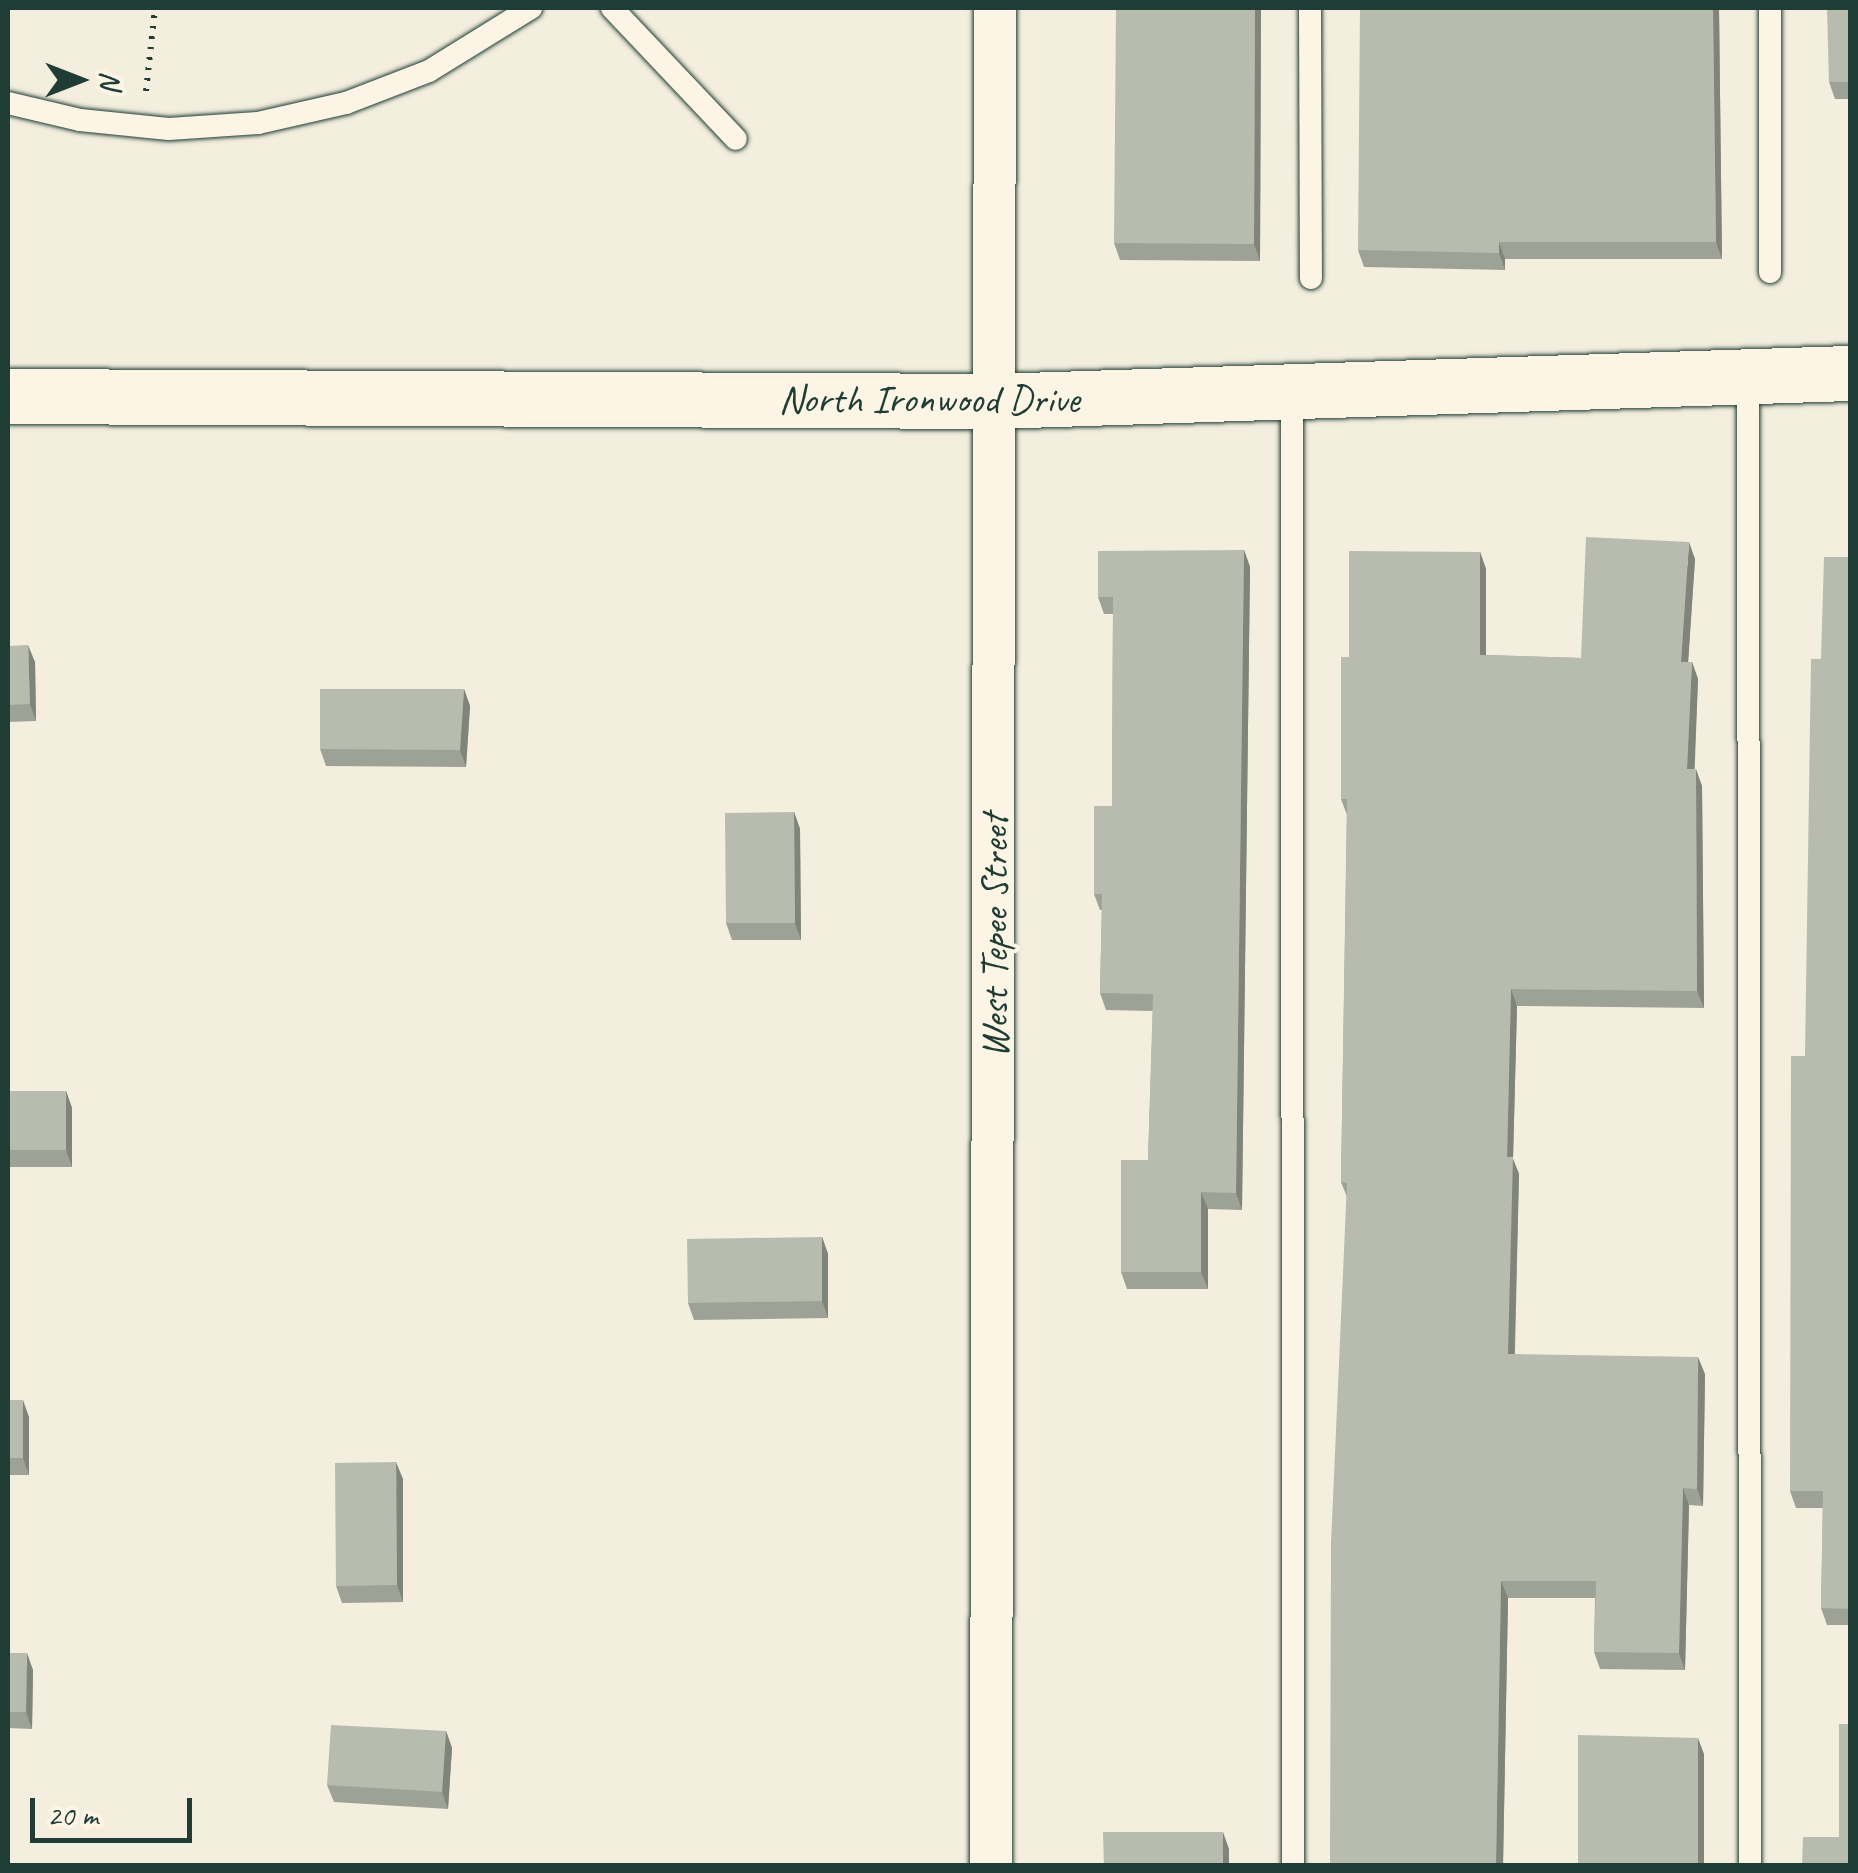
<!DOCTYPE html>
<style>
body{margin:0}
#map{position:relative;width:1858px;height:1873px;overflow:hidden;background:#f3eede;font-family:Caveat,sans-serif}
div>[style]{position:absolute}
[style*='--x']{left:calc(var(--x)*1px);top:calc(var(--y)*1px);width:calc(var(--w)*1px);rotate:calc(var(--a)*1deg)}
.path>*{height:6px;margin-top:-3px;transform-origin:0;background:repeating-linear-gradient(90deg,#1f3d34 0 2.5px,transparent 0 10.5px)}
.roads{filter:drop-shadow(0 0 2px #1f3d34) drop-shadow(0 0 2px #1f3d34)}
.lane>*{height:22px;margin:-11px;padding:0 11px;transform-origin:11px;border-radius:11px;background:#fcf5e5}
.street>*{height:42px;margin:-21px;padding:0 21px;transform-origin:21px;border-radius:21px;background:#fcf5e5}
.secondary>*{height:55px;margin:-27.5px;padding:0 27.5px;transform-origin:27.5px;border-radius:27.5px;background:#fcf5e5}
.wall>*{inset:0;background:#9ea296}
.shaded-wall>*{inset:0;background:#81847a}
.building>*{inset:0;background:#b8bcae}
span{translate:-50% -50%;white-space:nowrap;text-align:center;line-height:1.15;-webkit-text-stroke:8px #fcf5e5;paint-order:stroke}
.street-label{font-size:40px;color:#1f3d34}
.frame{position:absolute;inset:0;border:10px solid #1f3d34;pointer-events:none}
.north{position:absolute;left:30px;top:30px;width:100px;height:100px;-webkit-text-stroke:8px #fcf5e5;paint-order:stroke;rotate:90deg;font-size:28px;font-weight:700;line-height:40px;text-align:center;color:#1f3d34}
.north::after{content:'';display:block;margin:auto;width:35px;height:45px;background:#1f3d34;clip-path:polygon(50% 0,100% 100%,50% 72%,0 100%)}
.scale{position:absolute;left:30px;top:1798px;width:162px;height:45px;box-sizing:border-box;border:5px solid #1f3d34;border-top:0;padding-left:12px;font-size:30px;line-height:35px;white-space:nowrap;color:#1f3d34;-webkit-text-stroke:8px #fcf5e5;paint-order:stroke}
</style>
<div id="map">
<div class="path">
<div style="--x:146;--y:91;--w:83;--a:-83.8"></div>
</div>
<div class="roads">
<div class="lane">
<div style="--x:612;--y:8;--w:180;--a:46.6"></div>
<div style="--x:1310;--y:8;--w:270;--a:89.8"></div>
<div style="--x:1770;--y:8;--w:264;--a:90"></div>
<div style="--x:8;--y:103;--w:74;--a:13.3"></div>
<div style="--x:80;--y:120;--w:89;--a:5.8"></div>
<div style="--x:169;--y:129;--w:89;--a:-3.9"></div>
<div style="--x:258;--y:123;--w:90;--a:-12.8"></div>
<div style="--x:346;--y:103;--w:89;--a:-21.1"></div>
<div style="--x:429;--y:71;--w:120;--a:-31.7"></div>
<div style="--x:1748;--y:376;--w:1490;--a:89.92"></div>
<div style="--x:1292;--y:395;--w:1471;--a:89.96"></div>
</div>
<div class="street">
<div style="--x:991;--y:1866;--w:1858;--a:-89.88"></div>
</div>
<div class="secondary">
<div style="--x:8;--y:396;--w:987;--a:0.29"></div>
<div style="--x:995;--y:401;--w:855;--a:-1.88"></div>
</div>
</div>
<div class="wall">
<div style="clip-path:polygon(1261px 8px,1260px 261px,1120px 260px,1114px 243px)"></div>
<div style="clip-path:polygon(1505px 8px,1505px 10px,1719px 8px,1722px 259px,1505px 259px,1505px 270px,1364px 267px,1358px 250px)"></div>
<div style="clip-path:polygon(1850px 8px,1850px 99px,1835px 99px,1829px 82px)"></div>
<div style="clip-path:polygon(1244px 550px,1250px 567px,1242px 1210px,1208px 1209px,1208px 1289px,1127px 1289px,1121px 1272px,1148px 1160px,1153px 1011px,1106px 1010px,1100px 993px,1102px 910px,1100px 910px,1094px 894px,1112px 806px,1113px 614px,1104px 614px,1098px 597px)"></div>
<div style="clip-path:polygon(1480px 552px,1486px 569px,1486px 655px,1581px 658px,1695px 559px,1688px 662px,1692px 662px,1698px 679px,1694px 769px,1702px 786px,1704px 1008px,1517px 1006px,1513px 1159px,1519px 1174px,1515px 1354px,1705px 1374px,1703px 1506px,1689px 1505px,1685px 1670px,1600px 1669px,1594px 1652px,1595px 1598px,1508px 1598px,1503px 1866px,1330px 1866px,1347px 1197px,1341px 1182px,1347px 815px,1341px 799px,1349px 657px)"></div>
<div style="clip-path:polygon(1850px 557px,1850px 1625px,1827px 1625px,1821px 1608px,1823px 1508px,1796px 1508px,1790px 1491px,1821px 659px)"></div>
<div style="clip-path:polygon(8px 646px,35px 662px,36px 721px,8px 722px)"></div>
<div style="clip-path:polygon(464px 689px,470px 706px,466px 767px,326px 766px,320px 749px)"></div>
<div style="clip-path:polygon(794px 812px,800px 829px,801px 940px,732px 940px,726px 923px)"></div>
<div style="clip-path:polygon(8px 1091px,66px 1091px,72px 1108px,72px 1167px,8px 1167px)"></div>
<div style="clip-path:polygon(822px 1237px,828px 1254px,828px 1318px,694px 1320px,688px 1303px)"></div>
<div style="clip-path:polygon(8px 1400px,29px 1417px,29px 1475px,8px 1475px)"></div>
<div style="clip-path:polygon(403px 1479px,403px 1602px,342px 1603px,336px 1586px)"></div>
<div style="clip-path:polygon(8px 1653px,33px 1670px,32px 1729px,8px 1728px)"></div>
<div style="clip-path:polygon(446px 1731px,452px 1748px,448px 1809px,334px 1802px,327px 1785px)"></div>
</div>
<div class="shaded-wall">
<div style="clip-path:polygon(1255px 8px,1261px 8px,1260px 261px,1254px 244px)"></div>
<div style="clip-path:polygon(1713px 8px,1719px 8px,1722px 259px,1716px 242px)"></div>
<div style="clip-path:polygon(1499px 242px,1505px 259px,1505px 270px,1499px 253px)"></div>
<div style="clip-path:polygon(1689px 542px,1695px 559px,1687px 679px,1681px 662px)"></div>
<div style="clip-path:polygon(1244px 550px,1250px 567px,1242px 1210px,1236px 1193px)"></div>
<div style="clip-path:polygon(1480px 552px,1486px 569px,1486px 672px,1480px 655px)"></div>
<div style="clip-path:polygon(28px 645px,35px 662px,36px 721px,30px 704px)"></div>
<div style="clip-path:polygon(1692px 662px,1698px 679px,1694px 786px,1687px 769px)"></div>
<div style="clip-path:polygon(464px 689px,470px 706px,466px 767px,460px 750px)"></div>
<div style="clip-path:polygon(1696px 769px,1702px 786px,1704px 1008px,1697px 991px)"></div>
<div style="clip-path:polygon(794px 812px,800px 829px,801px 940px,795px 923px)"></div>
<div style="clip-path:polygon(1511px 989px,1517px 1006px,1513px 1159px,1519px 1174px,1514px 1371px,1508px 1354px,1507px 1157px)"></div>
<div style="clip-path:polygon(66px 1091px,72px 1108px,72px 1167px,66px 1150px)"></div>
<div style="clip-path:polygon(1201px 1192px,1208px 1209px,1208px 1289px,1201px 1272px)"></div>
<div style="clip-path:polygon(822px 1237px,828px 1254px,828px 1318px,822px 1301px)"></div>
<div style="clip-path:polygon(1698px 1357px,1705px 1374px,1703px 1506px,1697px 1489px)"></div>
<div style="clip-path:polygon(23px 1400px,29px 1417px,29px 1475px,23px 1458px)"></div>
<div style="clip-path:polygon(396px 1462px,403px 1479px,403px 1602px,397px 1585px)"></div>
<div style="clip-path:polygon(1683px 1488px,1689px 1505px,1685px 1670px,1679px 1653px)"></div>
<div style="clip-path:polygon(1501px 1581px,1508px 1598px,1503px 1866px,1496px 1866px)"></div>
<div style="clip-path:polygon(27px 1653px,33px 1670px,32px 1729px,26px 1712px)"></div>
<div style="clip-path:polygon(446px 1731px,452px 1748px,448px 1809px,442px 1792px)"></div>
<div style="clip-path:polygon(1698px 1738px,1704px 1754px,1704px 1866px,1698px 1866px)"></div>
<div style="clip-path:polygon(1223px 1832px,1229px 1849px,1229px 1866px,1223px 1866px)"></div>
</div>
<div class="building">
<div style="clip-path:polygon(1116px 8px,1255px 8px,1254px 244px,1114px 243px)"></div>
<div style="clip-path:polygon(1360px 8px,1499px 8px,1499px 10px,1583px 10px,1583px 8px,1713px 8px,1716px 242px,1499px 242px,1499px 253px,1358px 250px)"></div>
<div style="clip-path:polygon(1827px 8px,1850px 8px,1850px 82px,1829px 82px)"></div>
<div style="clip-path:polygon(1586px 537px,1689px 542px,1681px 662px,1692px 662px,1687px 769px,1696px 769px,1697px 991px,1511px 989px,1507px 1157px,1513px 1157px,1508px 1354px,1698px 1357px,1697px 1489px,1683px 1488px,1679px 1653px,1594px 1652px,1596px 1581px,1501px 1581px,1496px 1866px,1330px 1866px,1331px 1543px,1347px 1183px,1341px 1182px,1347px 799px,1341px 799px,1341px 657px,1349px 657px,1349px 551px,1480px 552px,1480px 655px,1581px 658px)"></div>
<div style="clip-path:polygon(1244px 550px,1236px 1193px,1201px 1192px,1201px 1272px,1121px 1272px,1121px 1160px,1148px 1160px,1153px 994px,1100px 993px,1102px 894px,1094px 894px,1094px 806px,1112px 806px,1113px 597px,1098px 597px,1098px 551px)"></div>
<div style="clip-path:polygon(1824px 557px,1850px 557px,1850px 1609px,1821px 1608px,1823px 1491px,1790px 1491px,1791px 1056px,1805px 1056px,1811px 659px,1821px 659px)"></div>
<div style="clip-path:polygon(28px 645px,30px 704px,8px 705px,8px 646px)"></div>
<div style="clip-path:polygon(320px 689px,464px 689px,460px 750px,320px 749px)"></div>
<div style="clip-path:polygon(794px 812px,795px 923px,726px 923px,725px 813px)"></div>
<div style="clip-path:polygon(8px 1091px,66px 1091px,66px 1150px,8px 1150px)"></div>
<div style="clip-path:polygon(822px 1237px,822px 1301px,688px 1303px,687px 1239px)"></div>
<div style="clip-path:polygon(8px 1400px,23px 1400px,23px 1458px,8px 1458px)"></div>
<div style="clip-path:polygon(396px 1462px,397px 1585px,336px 1586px,335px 1463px)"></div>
<div style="clip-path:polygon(8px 1653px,27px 1653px,26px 1712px,8px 1712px)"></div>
<div style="clip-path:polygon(1839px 1724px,1850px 1724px,1850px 1866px,1802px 1866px,1803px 1837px,1839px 1837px)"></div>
<div style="clip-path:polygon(331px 1725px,446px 1731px,442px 1792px,327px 1785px)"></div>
<div style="clip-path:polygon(1578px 1735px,1698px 1738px,1698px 1866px,1578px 1866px)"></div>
<div style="clip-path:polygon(1103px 1832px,1223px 1832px,1223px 1866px,1104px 1866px)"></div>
</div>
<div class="street-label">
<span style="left:929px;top:399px">North Ironwood Drive</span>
<span style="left:994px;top:936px;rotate:-90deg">West Tepee Street</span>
</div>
<div class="frame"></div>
<div class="north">N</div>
<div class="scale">20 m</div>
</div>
